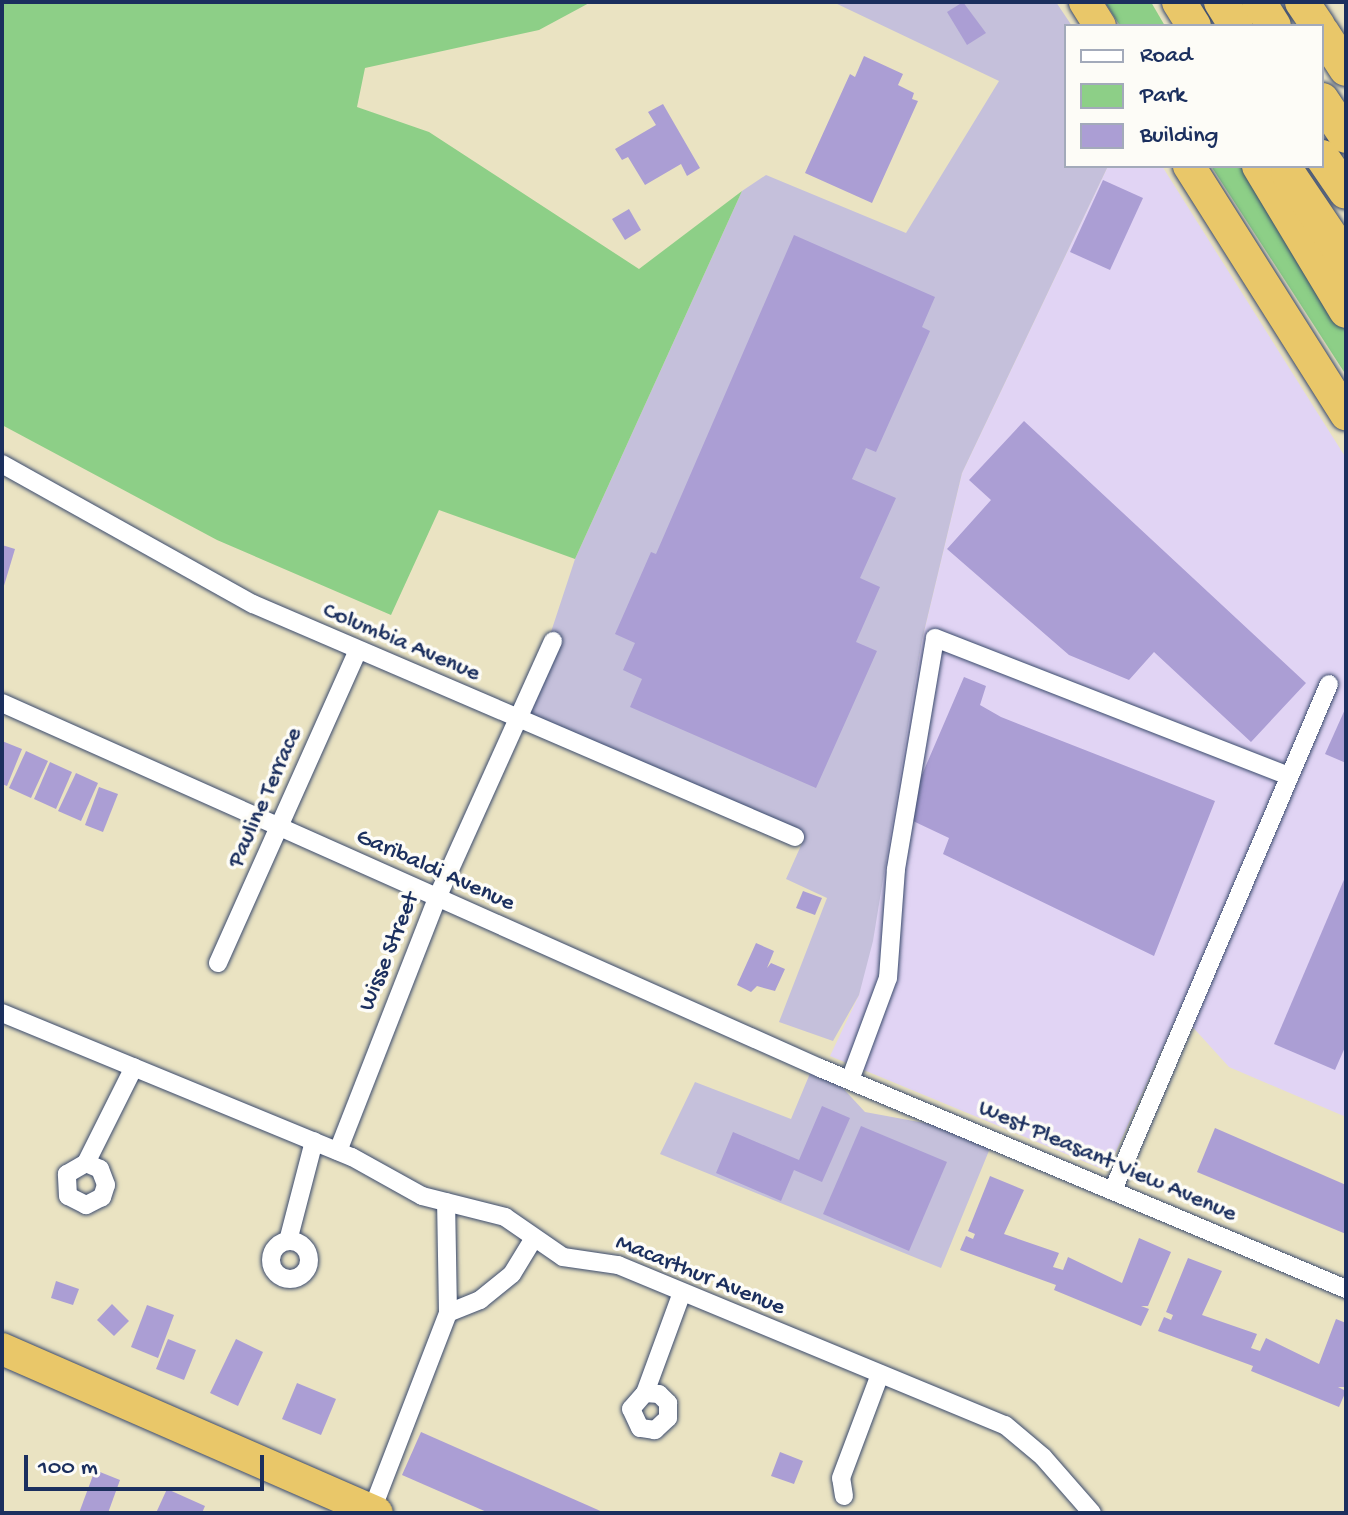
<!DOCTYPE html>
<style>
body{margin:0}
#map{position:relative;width:1348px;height:1515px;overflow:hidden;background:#eae3c2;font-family:"Gochi Hand",sans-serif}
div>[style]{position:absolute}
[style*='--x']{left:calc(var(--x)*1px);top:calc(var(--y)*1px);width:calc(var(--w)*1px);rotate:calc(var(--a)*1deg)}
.built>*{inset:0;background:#e1d4f4}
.industrial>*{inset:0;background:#c5c0db}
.green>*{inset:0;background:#8dcf87}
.building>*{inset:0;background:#ab9ed4}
.roads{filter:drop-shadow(0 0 2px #3a4a6d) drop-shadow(0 0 2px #3a4a6d)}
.minor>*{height:18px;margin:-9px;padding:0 9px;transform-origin:9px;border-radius:9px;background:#fff}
.minor>.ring{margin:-9px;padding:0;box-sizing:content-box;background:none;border:18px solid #fff;border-radius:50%}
.trunk>*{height:32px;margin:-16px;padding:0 16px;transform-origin:16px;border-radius:16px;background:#e9c769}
.motorway>*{height:34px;margin:-17px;padding:0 17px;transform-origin:17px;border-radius:17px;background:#e9c769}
span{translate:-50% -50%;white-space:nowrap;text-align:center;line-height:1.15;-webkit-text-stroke:7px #fdfcf7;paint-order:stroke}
.street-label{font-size:24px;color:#1b2f5e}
.frame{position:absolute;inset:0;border:4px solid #1b2f5e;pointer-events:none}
.legend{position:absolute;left:1064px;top:24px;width:260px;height:144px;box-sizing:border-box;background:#fdfcf7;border:2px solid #a3aaba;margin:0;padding:10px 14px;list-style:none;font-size:24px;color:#1b2f5e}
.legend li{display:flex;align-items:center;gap:16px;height:40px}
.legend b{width:40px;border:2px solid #a3aaba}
.scale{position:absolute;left:24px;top:1455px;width:240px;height:36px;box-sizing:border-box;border:4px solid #1b2f5e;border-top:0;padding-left:10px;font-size:24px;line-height:28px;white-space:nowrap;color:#1b2f5e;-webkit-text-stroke:6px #fdfcf7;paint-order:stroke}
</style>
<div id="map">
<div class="built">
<div style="clip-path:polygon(1108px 166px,1162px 166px,1346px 458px,1346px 1117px,1229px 1067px,1179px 1012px,1107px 1171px,830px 1056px,859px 995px,922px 640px,962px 473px)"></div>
</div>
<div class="industrial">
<div style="clip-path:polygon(833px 2px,1056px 2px,1072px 26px,1066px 26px,1066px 166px,1108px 166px,962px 473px,922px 640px,873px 941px,859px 995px,833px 1041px,779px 1022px,827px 898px,786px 879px,803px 841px,523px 717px,575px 559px,742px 191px,766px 175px,906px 233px,999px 81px)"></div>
<div style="clip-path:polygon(816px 1059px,865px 1112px,995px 1136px,941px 1268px,660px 1154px,695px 1082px,791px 1119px)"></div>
</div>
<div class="green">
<div style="clip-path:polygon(2px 2px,591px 2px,539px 30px,365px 68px,357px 107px,429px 132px,639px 269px,742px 191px,575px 559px,439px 510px,391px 615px,217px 540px,2px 425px)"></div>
<div style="clip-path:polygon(1105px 2px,1151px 2px,1165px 26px,1120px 26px)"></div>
<div style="clip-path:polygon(1211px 166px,1246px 166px,1346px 332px,1346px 375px)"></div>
</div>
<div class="building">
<div style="clip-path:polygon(963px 2px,986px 33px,967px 45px,947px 12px)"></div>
<div style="clip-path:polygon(864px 56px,903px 74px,898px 85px,914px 93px,912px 99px,918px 101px,872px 203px,805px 173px,850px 74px,855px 77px)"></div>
<div style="clip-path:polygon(663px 104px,700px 168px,687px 176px,681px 164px,645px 185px,628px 157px,622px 160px,615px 149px,656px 125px,648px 112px)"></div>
<div style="clip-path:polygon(1103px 180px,1143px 198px,1110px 270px,1070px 252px)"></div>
<div style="clip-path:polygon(629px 209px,641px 230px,625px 240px,612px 219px)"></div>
<div style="clip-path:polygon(794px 235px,935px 297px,922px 327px,930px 331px,876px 452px,866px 448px,852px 479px,896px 498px,860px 578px,880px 587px,856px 642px,877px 651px,816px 788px,630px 707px,642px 679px,623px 670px,635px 643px,615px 634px,651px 552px,656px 554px)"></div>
<div style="clip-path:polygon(1024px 421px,1306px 683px,1251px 742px,1154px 652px,1129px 680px,1069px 655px,947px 549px,991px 500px,969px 480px)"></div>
<div style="clip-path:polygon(2px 545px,15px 549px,3px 589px,2px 589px)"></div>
<div style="clip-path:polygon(964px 677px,986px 686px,980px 705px,1001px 717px,1215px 801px,1154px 956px,943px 854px,949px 838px,913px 821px,915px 791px)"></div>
<div style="clip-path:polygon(1346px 707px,1346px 763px,1325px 754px)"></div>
<div style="clip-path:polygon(2px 741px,22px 749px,7px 786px,2px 784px)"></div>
<div style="clip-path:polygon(26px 751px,48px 761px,31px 798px,9px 788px)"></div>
<div style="clip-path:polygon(50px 762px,72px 772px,56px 809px,34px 799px)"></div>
<div style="clip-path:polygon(76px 773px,98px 783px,81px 821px,58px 811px)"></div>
<div style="clip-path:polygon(99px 787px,118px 794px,103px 832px,85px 825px)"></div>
<div style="clip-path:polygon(1346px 875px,1346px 1045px,1335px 1070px,1274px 1044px)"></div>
<div style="clip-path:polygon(803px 891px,822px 898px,815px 915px,796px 908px)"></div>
<div style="clip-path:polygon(756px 943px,774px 951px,767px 968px,771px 963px,785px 969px,775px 991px,757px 986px,751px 992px,737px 985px)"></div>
<div style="clip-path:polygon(822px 1106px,850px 1118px,822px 1182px,794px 1170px,781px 1201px,716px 1173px,733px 1132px,799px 1160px)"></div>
<div style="clip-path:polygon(861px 1126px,947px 1162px,909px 1251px,823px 1214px)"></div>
<div style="clip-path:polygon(1215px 1128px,1346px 1185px,1346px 1234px,1197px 1172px)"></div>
<div style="clip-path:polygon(990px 1176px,1024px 1190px,1004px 1234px,1059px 1253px,1053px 1267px,1063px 1270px,1068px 1257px,1122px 1283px,1139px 1238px,1171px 1252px,1148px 1306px,1141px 1306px,1149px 1309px,1141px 1326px,1054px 1290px,1056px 1285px,960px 1250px,966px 1236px,973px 1239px,975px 1234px,968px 1231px)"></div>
<div style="clip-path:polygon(1188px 1258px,1222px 1271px,1202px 1315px,1257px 1334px,1251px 1348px,1260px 1351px,1266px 1338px,1319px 1364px,1336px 1319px,1346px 1323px,1346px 1387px,1338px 1387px,1346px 1391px,1339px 1407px,1251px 1371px,1253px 1366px,1158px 1331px,1164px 1317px,1171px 1320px,1173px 1315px,1166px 1312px)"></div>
<div style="clip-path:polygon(56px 1281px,79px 1289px,73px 1305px,51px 1298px)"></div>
<div style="clip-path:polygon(112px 1304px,129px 1321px,114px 1336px,97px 1320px)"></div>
<div style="clip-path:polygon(147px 1305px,174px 1315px,158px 1358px,131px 1347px)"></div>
<div style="clip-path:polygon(168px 1339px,196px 1350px,184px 1380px,156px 1369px)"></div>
<div style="clip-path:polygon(236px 1339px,263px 1352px,238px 1406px,210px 1393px)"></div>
<div style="clip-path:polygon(297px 1383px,336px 1399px,321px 1435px,282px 1419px)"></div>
<div style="clip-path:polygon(421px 1432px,605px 1513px,489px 1513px,402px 1475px)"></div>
<div style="clip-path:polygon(780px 1452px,803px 1461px,794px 1484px,771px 1476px)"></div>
<div style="clip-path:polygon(95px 1470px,120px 1480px,108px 1513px,79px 1513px)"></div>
<div style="clip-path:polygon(167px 1489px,205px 1506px,202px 1513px,156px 1513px)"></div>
</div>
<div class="roads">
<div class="minor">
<div style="--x:2;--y:464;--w:287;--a:29.2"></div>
<div style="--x:253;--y:604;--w:590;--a:23.26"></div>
<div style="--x:2;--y:703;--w:896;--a:24.05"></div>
<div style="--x:820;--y:1068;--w:571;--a:22.79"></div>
<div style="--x:218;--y:963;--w:341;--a:-65.9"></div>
<div style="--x:2;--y:1013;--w:378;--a:22.4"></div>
<div style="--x:352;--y:1157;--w:80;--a:29.1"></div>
<div style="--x:422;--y:1196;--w:86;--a:14.2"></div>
<div style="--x:505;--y:1217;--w:70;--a:34.6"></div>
<div style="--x:563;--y:1257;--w:56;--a:8.3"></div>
<div style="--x:618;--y:1265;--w:419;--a:22.5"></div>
<div style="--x:1005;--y:1425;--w:50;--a:40.1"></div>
<div style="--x:1043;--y:1457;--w:74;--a:48.8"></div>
<div style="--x:850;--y:1080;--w:109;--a:-69.6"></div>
<div style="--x:888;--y:978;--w:109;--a:-85.8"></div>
<div style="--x:896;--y:869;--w:234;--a:-80.4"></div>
<div style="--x:935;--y:638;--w:380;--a:21.3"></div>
<div style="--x:338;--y:1151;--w:272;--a:-68.6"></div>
<div style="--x:437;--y:898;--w:282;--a:-65.7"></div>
<div style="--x:86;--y:1163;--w:15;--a:23"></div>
<div style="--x:100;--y:1169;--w:17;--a:69"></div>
<div style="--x:106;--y:1185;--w:13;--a:108"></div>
<div style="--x:102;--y:1197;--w:18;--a:153"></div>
<div style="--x:86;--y:1205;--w:20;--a:-153"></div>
<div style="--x:68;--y:1196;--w:22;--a:-93"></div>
<div style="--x:67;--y:1174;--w:22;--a:-30"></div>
<div style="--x:86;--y:1163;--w:107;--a:-63.4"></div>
<div style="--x:1113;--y:1190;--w:550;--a:-66.88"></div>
<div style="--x:288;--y:1241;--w:103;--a:-75.4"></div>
<div class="ring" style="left:271px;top:1241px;width:20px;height:20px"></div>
<div style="--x:448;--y:1313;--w:35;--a:-22"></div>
<div style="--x:480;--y:1300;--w:41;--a:-39.1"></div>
<div style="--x:512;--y:1274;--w:42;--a:-58.6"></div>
<div style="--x:645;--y:1393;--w:14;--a:4"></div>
<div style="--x:659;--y:1394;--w:13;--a:45"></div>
<div style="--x:668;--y:1403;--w:15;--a:90"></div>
<div style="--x:668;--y:1418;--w:18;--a:137"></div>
<div style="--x:655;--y:1430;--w:15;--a:-172"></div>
<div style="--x:640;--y:1428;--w:21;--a:-115"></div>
<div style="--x:631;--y:1409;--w:21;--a:-49"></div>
<div style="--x:645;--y:1393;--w:104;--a:-69.8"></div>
<div style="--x:844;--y:1496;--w:18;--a:-99"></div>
<div style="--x:841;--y:1478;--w:111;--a:-69.4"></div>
<div style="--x:372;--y:1510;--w:211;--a:-68.9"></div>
<div style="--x:448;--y:1313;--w:111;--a:-91"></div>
</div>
<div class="trunk">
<div style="--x:1085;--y:2;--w:28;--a:58"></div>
<div style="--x:1189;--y:166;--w:294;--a:57.7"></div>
<div style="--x:2;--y:1349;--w:409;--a:23.6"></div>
</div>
<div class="motorway">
<div style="--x:1179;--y:2;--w:28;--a:58"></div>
<div style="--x:1221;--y:2;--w:28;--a:58"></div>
<div style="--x:1259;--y:2;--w:28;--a:58"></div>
<div style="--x:1302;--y:2;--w:29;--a:56"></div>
<div style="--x:1322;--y:32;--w:44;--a:57"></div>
<div style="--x:1322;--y:100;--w:43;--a:56.3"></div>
<div style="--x:1322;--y:157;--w:42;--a:55.6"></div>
<div style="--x:1259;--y:166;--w:169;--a:59"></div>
<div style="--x:1288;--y:173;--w:104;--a:56"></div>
</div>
</div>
<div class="street-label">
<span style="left:401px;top:643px;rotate:23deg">Columbia Avenue</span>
<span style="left:266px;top:798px;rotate:-66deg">Pauline Terrace</span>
<span style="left:435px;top:871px;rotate:24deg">Garibaldi Avenue</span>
<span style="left:390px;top:952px;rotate:-68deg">Wisse Street</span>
<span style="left:1107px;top:1162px;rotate:23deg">West Pleasant View Avenue</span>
<span style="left:700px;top:1276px;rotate:22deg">Macarthur Avenue</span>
</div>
<div class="frame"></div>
<ul class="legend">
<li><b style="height:10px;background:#fff"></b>Road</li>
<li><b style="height:22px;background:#8dcf87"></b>Park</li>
<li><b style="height:22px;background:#ab9ed4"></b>Building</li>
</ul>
<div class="scale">100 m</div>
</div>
